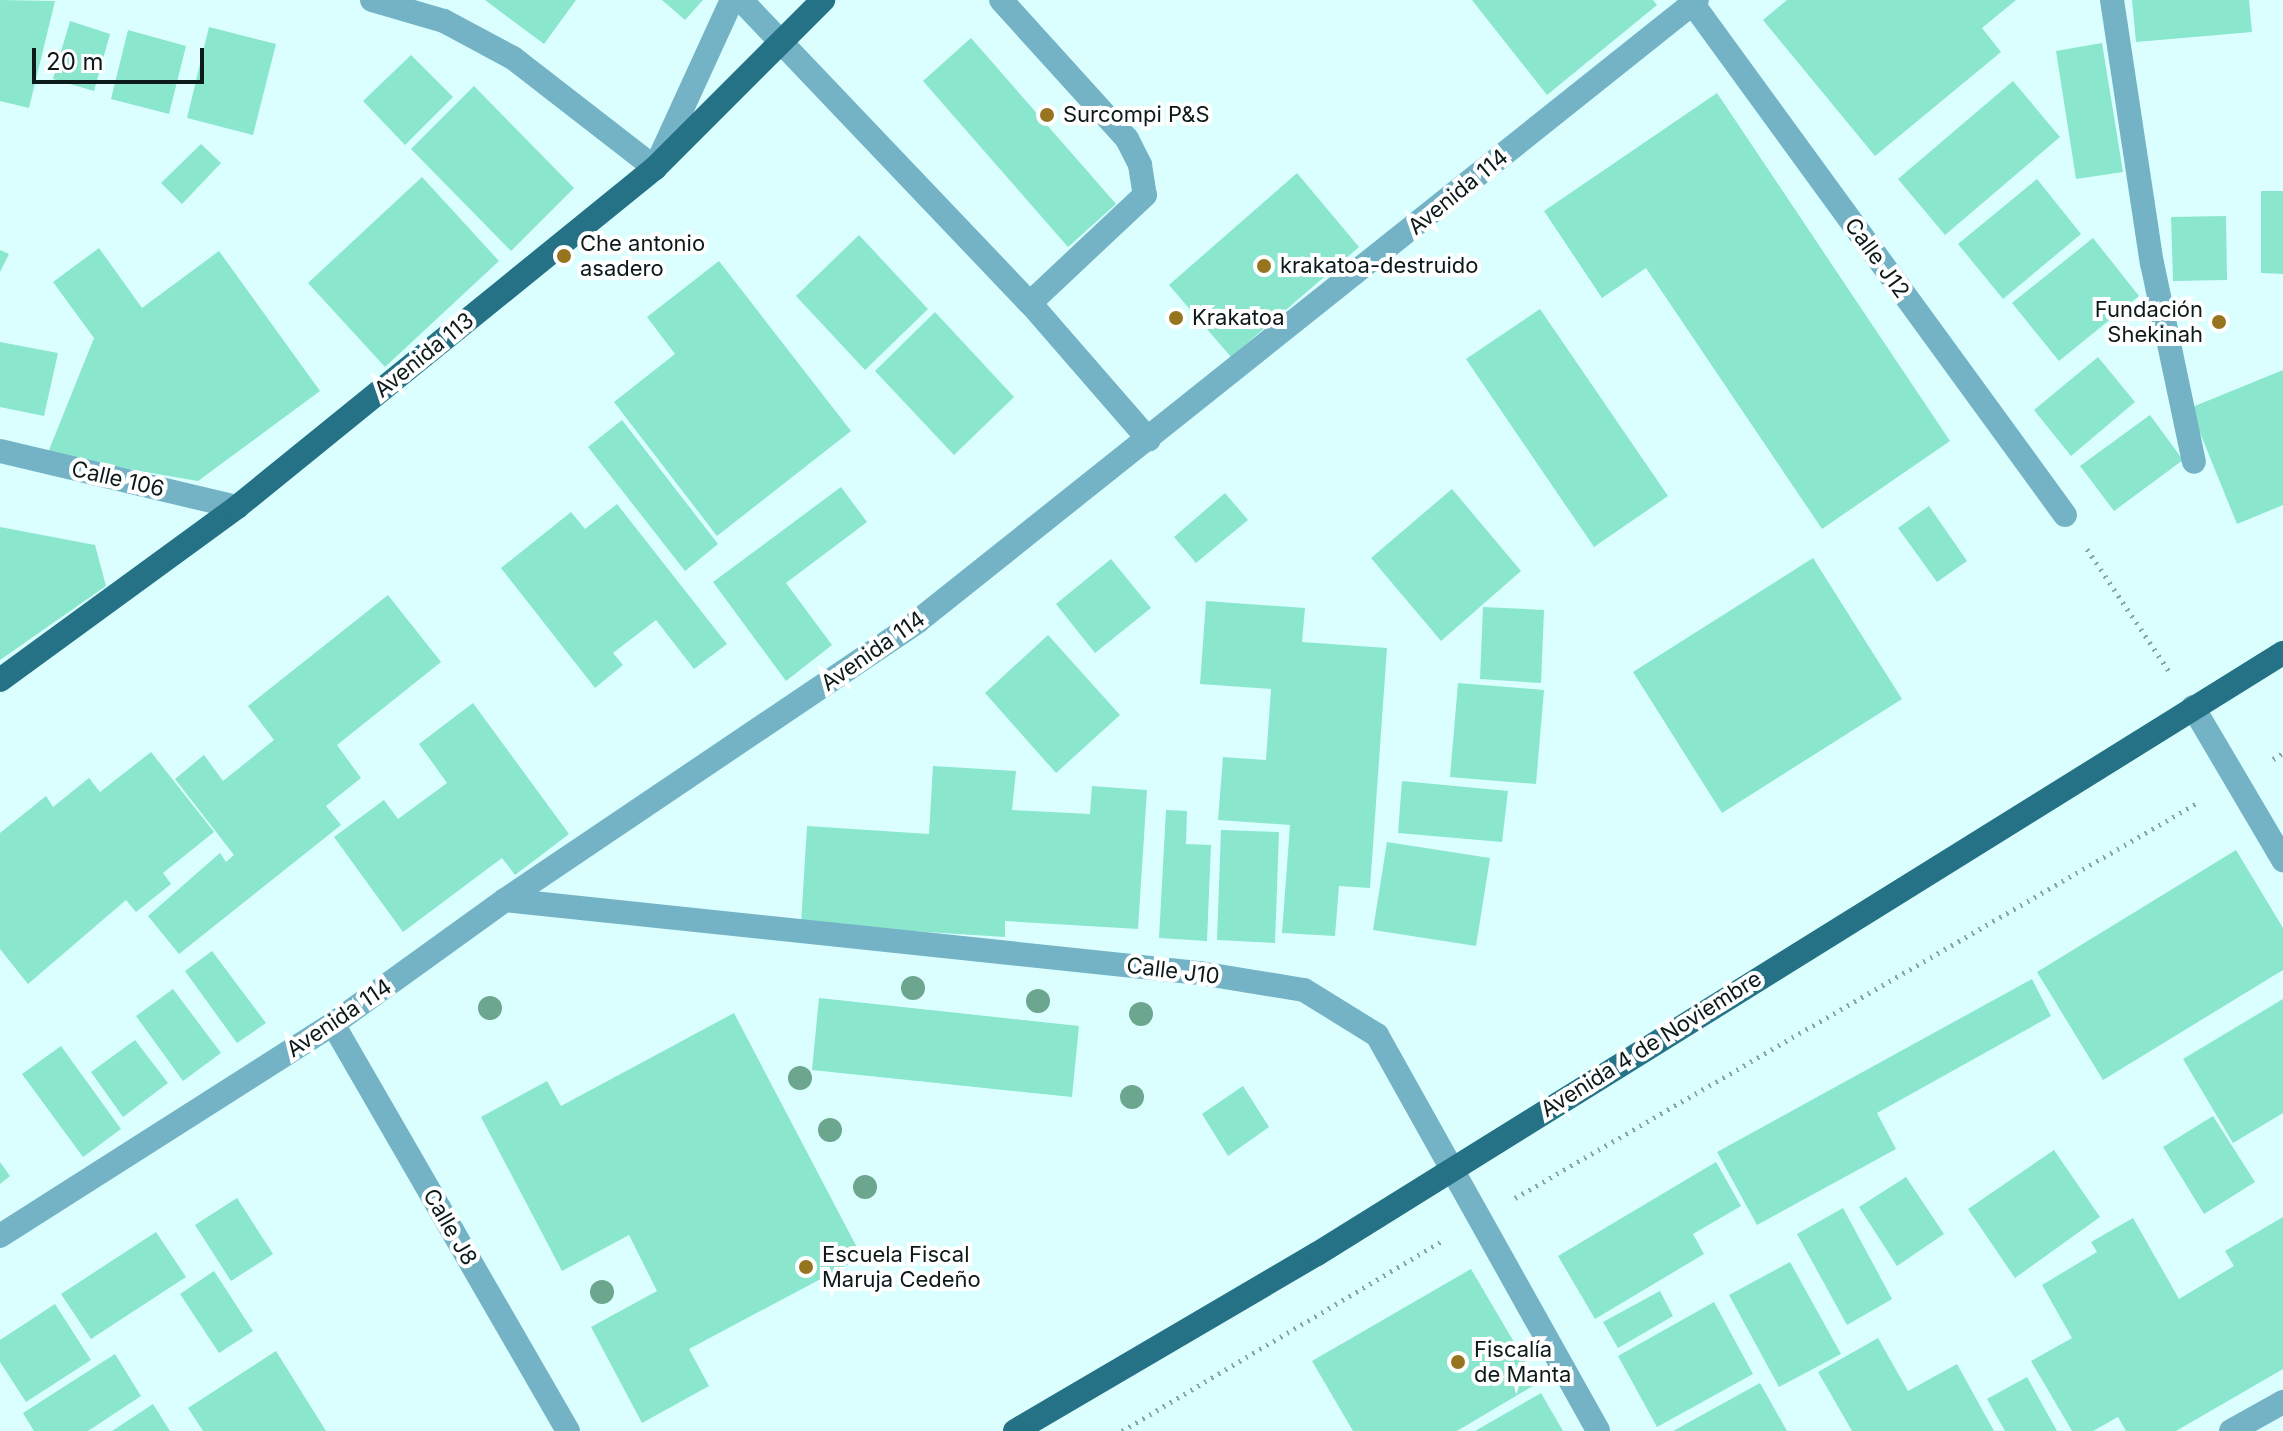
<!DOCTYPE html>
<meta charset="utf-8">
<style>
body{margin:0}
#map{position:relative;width:2283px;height:1431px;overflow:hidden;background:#dbffff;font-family:Inter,sans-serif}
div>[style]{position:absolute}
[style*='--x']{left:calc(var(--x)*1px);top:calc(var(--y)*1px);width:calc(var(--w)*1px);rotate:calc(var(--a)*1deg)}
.building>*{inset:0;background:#8ae6cd}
.path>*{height:5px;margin-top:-2.5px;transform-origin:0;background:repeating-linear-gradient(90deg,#8aa5a5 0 2px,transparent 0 8px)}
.minor>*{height:24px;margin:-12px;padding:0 12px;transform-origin:12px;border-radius:12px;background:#74b3c6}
.major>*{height:24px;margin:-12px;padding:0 12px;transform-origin:12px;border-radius:12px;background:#257286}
.trees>*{width:24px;height:24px;margin:-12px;border-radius:50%;background:#6ca68e}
.dots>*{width:22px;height:22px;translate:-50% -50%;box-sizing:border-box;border:4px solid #fff;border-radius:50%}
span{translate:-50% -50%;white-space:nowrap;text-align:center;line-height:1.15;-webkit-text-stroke:8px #fff;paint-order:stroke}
.poi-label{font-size:22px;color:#0d1a1a}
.left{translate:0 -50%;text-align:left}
.right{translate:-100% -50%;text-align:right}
.street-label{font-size:22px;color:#0d1a1a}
.scale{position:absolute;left:32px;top:48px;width:172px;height:36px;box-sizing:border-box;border:4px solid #0d1a1a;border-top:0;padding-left:10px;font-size:24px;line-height:28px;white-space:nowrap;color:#0d1a1a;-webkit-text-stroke:6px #fff;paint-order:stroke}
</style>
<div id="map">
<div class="building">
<div style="clip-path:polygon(0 0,55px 1px,29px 108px,0 101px)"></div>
<div style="clip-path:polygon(485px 0,576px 0,544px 44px)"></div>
<div style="clip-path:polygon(662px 0,703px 0,685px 20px)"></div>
<div style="clip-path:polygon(1472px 0,1653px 0,1657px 5px,1547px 95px)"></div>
<div style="clip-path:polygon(1787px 0,2016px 0,1982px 28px,2001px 52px,1875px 156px,1763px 20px)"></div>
<div style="clip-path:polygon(2132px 0,2249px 0,2252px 32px,2136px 42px)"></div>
<div style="clip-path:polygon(70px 21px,110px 34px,94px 91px,53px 79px)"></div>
<div style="clip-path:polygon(209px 27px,276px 44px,253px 135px,187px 118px)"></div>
<div style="clip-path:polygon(128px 30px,186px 46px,169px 114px,111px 99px)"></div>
<div style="clip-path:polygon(971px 38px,1116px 204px,1068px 247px,923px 81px)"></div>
<div style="clip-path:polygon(2102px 43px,2123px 172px,2076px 179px,2056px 51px)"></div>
<div style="clip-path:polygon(411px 55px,453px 97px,405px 145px,363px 101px)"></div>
<div style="clip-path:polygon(2013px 81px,2060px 137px,1945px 235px,1898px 179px)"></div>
<div style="clip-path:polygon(474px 86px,574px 188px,511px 251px,411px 149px)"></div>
<div style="clip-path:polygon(1717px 93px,1950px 441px,1822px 529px,1646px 268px,1602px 298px,1544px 211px)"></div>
<div style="clip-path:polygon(201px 144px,221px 163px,182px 204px,161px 183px)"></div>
<div style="clip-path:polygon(1297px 173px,1359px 247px,1231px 357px,1169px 285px)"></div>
<div style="clip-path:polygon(422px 177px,499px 261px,385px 367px,308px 283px)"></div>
<div style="clip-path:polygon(2037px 179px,2081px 234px,2003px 299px,1958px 244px)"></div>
<div style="clip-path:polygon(2261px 191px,2283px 191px,2283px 274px,2261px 273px)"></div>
<div style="clip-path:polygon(2226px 216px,2227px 280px,2173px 281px,2171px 217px)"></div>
<div style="clip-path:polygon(859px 235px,928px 309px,865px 370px,796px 296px)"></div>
<div style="clip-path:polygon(2093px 238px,2139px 296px,2059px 361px,2012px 303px)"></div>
<div style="clip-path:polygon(99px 248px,142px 308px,219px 251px,320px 391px,198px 481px,47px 455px,94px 338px,53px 282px)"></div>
<div style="clip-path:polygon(0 250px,9px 254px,0 272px)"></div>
<div style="clip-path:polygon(719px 261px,851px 431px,717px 536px,614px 402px,675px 354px,647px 317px)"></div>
<div style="clip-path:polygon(1540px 309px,1668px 496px,1594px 547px,1466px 359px)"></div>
<div style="clip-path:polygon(935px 312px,1014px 397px,954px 455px,875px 371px)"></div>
<div style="clip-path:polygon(0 342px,58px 353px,44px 416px,0 407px)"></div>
<div style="clip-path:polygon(2098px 357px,2135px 402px,2071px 456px,2034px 410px)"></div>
<div style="clip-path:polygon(2283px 370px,2283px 505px,2237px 524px,2190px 408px)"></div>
<div style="clip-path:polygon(2150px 415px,2183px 460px,2114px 511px,2080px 466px)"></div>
<div style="clip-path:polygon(622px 420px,718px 544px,685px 571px,588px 447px)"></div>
<div style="clip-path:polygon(841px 487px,867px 522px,786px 583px,832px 645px,786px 681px,713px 582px)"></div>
<div style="clip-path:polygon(1452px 489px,1521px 571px,1441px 641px,1371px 558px)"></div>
<div style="clip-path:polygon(1225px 493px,1248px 520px,1196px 563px,1174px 537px)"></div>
<div style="clip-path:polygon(617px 504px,727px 644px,694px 669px,656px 620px,613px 653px,623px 665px,595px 688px,501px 568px,571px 512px,585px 529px)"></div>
<div style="clip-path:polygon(1929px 506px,1967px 561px,1937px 582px,1898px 528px)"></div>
<div style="clip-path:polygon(0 527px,95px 545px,106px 586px,0 660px)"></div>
<div style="clip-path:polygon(1813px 558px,1902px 699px,1722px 813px,1633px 672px)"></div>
<div style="clip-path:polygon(1111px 559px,1151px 608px,1095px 653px,1056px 604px)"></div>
<div style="clip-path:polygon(388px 595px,441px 662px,337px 745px,361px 778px,326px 806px,341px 825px,179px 954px,148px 916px,220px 853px,226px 862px,234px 855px,175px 779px,204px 755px,223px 781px,274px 740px,248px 706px)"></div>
<div style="clip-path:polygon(1206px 601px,1305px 608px,1302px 642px,1387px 648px,1370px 888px,1339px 886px,1335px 936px,1282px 933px,1290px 825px,1218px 820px,1223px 757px,1266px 760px,1271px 689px,1200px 684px)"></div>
<div style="clip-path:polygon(1483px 607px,1544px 610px,1541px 683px,1480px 679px)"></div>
<div style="clip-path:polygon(1048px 635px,1120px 715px,1056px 773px,985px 693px)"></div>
<div style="clip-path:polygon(1458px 683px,1544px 690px,1536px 784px,1450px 777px)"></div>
<div style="clip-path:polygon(473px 703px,569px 834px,515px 875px,502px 858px,403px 932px,334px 837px,384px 800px,398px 819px,447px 783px,419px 744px)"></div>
<div style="clip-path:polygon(151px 752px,214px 832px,163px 873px,171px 884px,136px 912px,126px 900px,28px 984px,0 949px,0 833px,46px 796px,53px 807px,89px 778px,100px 792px)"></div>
<div style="clip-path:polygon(933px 766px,1016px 771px,1012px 810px,1090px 814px,1092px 786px,1147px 790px,1138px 929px,1005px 921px,1005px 937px,801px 924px,807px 826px,929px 834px)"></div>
<div style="clip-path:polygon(1402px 781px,1508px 791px,1502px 842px,1398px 833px)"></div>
<div style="clip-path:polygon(1166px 810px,1187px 811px,1186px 844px,1211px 845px,1207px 941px,1159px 938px)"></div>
<div style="clip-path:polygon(1221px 830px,1279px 832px,1275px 943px,1217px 940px)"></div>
<div style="clip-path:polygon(1387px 842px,1490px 858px,1476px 946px,1373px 930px)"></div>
<div style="clip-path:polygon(2236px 850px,2283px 928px,2283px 970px,2103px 1080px,2037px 972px)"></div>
<div style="clip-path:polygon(212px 951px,266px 1023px,237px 1043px,185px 971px)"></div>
<div style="clip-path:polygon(2032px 979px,2051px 1016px,1877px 1113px,1896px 1149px,1757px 1225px,1717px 1152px)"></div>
<div style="clip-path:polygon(173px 989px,221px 1053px,183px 1081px,136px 1016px)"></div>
<div style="clip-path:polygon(819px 998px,1079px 1026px,1072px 1097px,812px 1070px)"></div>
<div style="clip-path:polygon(2283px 999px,2283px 1113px,2233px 1143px,2183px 1059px)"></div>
<div style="clip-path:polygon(734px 1013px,862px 1257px,689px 1349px,709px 1386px,642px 1423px,591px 1327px,657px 1291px,629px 1235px,562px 1271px,481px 1117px,547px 1081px,561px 1106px)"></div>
<div style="clip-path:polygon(135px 1040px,168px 1083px,123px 1117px,91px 1072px)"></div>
<div style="clip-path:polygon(61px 1046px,121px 1129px,83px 1157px,22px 1074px)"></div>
<div style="clip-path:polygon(1243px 1086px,1269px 1127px,1228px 1156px,1202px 1114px)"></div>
<div style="clip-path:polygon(2213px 1116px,2255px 1182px,2204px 1214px,2163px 1147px)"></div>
<div style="clip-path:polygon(2054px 1150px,2100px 1217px,2015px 1278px,1968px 1209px)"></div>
<div style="clip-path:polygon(0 1162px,10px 1176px,0 1184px)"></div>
<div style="clip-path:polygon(1716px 1162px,1741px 1206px,1693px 1234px,1704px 1254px,1595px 1319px,1558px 1256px)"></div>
<div style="clip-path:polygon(1906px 1177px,1944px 1234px,1897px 1266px,1859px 1207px)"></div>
<div style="clip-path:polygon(237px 1198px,273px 1254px,231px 1281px,195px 1225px)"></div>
<div style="clip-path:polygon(1843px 1208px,1892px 1299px,1847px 1325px,1797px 1234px)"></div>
<div style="clip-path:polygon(2283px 1217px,2283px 1369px,2176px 1431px,2126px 1431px,2118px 1417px,2093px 1431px,2072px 1431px,2031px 1361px,2072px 1338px,2042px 1285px,2097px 1252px,2091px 1242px,2133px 1218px,2179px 1299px,2234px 1266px,2225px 1251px)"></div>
<div style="clip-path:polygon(156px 1232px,186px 1277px,91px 1339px,61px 1294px)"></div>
<div style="clip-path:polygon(1790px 1262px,1841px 1354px,1779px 1387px,1729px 1295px)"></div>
<div style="clip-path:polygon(1471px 1269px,1538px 1383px,1457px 1431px,1353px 1431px,1312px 1361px)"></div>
<div style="clip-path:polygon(214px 1271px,253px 1331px,219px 1353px,180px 1294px)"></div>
<div style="clip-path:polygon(1660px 1291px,1673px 1316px,1618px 1348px,1603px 1322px)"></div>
<div style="clip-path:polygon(1714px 1302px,1753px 1374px,1657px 1427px,1618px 1356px)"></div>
<div style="clip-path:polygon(55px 1304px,91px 1360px,26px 1402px,0 1362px,0 1340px)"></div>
<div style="clip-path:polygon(1878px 1338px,1908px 1391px,1957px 1364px,1994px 1431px,1852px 1431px,1818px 1372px)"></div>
<div style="clip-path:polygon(276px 1351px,326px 1431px,203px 1431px,188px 1408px)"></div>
<div style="clip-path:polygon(115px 1354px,141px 1396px,88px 1431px,34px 1431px,23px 1413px)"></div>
<div style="clip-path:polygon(2027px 1377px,2057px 1431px,2005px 1431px,1987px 1399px)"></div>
<div style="clip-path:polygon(1760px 1383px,1787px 1431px,1673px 1431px)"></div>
<div style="clip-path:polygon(1541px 1393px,1563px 1431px,1475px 1431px)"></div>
<div style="clip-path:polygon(153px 1404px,170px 1431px,112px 1431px)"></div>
</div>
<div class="path">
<div style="--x:2087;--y:549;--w:151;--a:56.1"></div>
<div style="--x:2273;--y:759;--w:12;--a:-31"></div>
<div style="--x:1515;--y:1198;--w:790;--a:-30.07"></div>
<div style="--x:1122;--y:1431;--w:374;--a:-30.7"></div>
</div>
<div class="minor">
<div style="--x:372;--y:0;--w:75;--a:16.3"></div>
<div style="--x:444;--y:21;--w:78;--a:28.2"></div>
<div style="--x:513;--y:58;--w:180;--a:37.8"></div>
<div style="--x:655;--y:168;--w:185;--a:-65.4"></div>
<div style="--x:741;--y:0;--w:419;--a:46.4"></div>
<div style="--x:1030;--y:303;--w:181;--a:49"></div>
<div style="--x:1001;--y:0;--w:188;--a:47.8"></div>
<div style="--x:1127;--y:139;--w:29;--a:63"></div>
<div style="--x:1140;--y:165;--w:30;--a:81"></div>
<div style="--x:1145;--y:195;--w:158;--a:136.8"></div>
<div style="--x:1690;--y:0;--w:637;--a:53.94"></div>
<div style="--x:2112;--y:0;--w:266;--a:81.4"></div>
<div style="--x:2152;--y:263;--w:203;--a:78.1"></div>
<div style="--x:0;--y:451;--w:244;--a:13.3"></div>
<div style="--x:2193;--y:707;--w:178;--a:59.5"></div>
<div style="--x:505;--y:900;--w:699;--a:6"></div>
<div style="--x:1200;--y:973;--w:105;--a:9.3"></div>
<div style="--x:1304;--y:990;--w:86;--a:31.7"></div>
<div style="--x:1377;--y:1035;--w:453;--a:60.8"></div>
<div style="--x:333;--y:1024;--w:470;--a:60"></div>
<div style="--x:0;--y:1236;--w:395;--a:-32.5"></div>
<div style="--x:333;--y:1024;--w:212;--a:-35.8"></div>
<div style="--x:505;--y:900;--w:498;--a:-34"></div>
<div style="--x:918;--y:621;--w:996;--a:-38.56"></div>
<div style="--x:2231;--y:1431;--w:60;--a:-29.1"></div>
</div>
<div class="major">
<div style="--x:0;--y:680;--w:293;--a:-36.1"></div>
<div style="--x:237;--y:507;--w:538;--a:-39.04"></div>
<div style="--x:655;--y:168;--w:238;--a:-45"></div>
<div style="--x:1015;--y:1431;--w:350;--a:-30.4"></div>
<div style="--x:1317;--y:1254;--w:1138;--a:-31.89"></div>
</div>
<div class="trees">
<div style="left:913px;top:988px"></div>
<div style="left:1038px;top:1001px"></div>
<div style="left:490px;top:1008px"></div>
<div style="left:1141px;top:1014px"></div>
<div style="left:800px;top:1078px"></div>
<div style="left:1132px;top:1097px"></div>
<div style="left:830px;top:1130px"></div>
<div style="left:865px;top:1187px"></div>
<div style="left:602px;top:1292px"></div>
</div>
<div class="dots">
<div style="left:1047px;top:115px;background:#97751e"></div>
<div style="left:564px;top:256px;background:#97751e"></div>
<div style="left:1264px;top:266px;background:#97751e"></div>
<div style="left:1176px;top:318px;background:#97751e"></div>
<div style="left:2219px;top:322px;background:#97751e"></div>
<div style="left:806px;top:1267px;background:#97751e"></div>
<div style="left:1458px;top:1362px;background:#97751e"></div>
</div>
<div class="poi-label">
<span class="left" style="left:1063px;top:115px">Surcompi P&amp;S</span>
<span class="left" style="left:580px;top:256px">Che antonio<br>asadero</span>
<span class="left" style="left:1280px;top:266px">krakatoa-destruido</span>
<span class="right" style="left:2203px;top:322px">Fundación<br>Shekinah</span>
<span class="left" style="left:1192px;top:318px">Krakatoa</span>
<span class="left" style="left:822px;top:1267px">Escuela Fiscal<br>Maruja Cedeño</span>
<span class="left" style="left:1474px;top:1362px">Fiscalía<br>de Manta</span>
</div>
<div class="street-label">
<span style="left:1458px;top:192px;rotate:-39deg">Avenida 114</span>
<span style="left:1877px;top:258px;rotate:54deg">Calle J12</span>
<span style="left:424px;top:355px;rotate:-39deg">Avenida 113</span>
<span style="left:118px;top:479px;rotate:13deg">Calle 106</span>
<span style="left:873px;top:651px;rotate:-35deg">Avenida 114</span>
<span style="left:1173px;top:971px;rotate:7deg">Calle J10</span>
<span style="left:339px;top:1018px;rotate:-34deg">Avenida 114</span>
<span style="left:1651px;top:1044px;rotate:-32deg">Avenida 4 de Noviembre</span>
<span style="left:450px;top:1227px;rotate:60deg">Calle J8</span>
</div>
<div class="scale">20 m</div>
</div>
